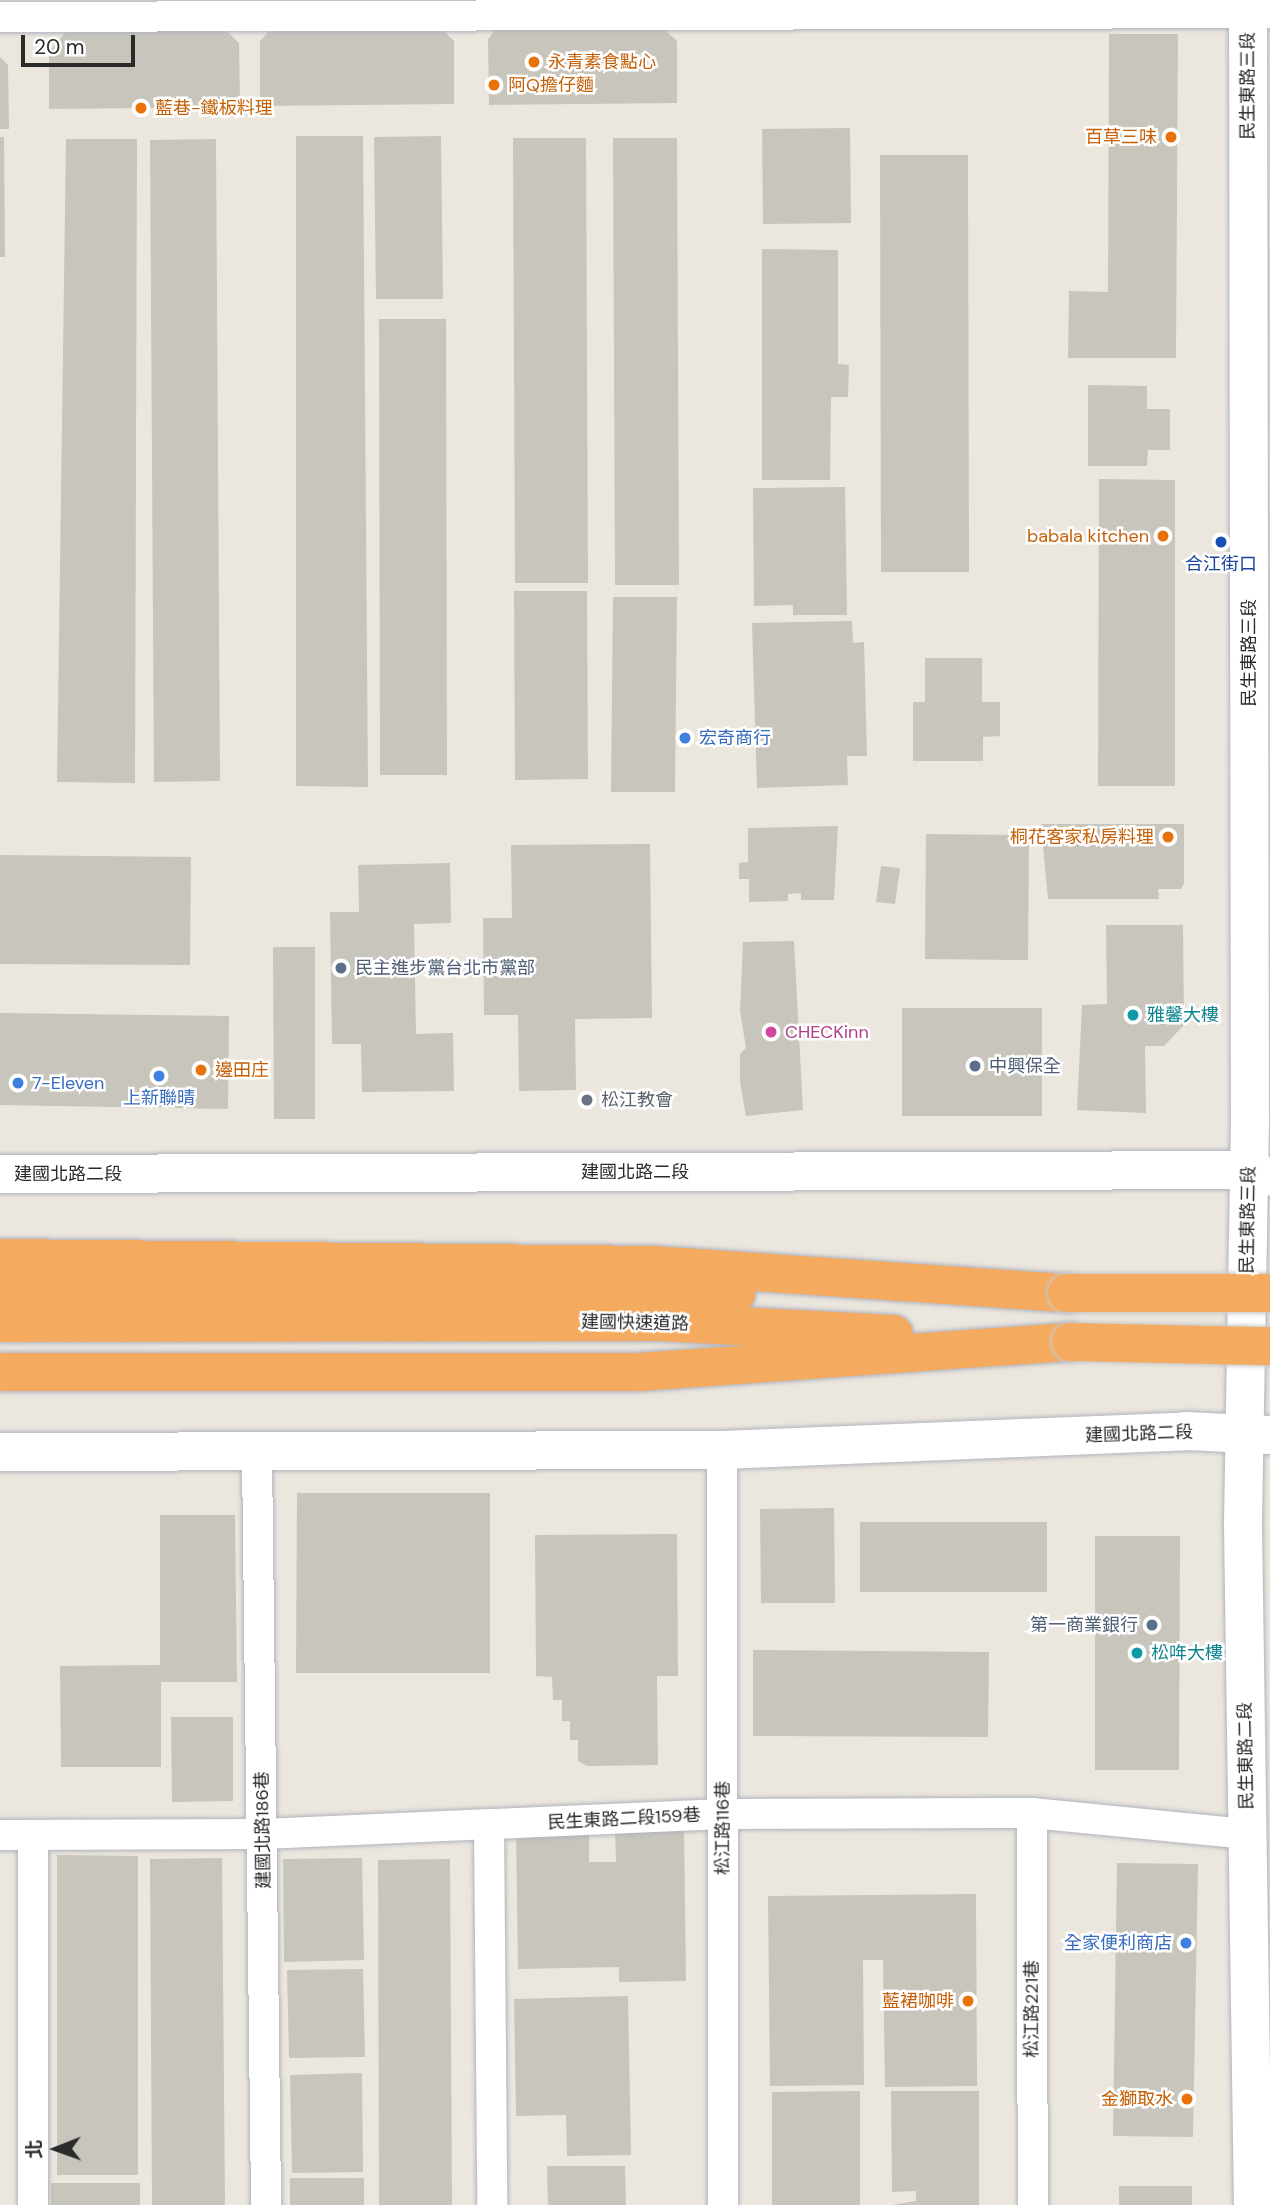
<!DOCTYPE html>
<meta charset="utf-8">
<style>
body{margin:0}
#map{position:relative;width:1270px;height:2205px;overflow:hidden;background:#ece7de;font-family:"DM Sans","Noto Sans TC",sans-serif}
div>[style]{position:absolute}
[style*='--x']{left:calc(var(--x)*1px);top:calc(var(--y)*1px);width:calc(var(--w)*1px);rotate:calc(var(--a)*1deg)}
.building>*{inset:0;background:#c8c5bc}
.roads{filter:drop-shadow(0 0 2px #b1b3be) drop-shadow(0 0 2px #b1b3be)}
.street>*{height:30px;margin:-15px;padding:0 15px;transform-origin:15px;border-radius:15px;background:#fff}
.secondary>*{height:38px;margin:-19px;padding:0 19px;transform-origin:19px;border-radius:19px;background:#fff}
.highway>*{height:38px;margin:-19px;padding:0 19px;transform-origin:19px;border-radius:19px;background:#f5ab5f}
.bridges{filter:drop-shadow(0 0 2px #c8c8c8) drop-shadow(0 0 2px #c8c8c8)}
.highway-bridge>*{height:38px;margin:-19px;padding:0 19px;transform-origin:19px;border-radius:19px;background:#f5ab5f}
.dots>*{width:19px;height:19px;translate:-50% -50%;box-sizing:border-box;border:4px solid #fff;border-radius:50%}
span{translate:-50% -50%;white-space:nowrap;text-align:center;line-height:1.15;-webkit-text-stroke:5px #fff;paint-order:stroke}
.food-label{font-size:18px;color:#c56008}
.left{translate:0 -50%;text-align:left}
.right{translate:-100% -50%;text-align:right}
.street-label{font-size:18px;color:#2b2b2b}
.transit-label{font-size:18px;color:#164399}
.shop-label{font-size:18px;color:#366cbe}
.service-label{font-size:18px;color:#4e5e75}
.culture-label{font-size:18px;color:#0d838f}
.hotel-label{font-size:18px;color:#b23c85}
.worship-label{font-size:18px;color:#5b616d}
.north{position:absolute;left:21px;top:2114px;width:70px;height:70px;-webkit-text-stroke:5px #fff;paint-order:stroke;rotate:269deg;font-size:19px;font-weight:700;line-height:28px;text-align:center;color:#2b2b2b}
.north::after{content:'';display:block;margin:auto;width:24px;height:32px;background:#2b2b2b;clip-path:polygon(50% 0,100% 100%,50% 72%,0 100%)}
.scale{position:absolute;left:21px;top:35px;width:114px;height:32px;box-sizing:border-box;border:4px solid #2b2b2b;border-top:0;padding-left:9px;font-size:21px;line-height:24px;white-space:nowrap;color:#2b2b2b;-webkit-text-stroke:5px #fff;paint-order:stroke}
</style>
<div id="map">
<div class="building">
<div style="clip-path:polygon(431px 19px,454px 41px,454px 104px,260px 106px,260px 41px,278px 21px)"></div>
<div style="clip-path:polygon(217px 22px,239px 43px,240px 107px,49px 109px,49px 52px,73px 24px)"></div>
<div style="clip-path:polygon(656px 22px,677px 41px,677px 103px,489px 105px,488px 39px,500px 24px)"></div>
<div style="clip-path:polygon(1109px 34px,1178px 34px,1176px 358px,1068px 358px,1069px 291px,1108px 292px)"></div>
<div style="clip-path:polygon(0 57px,8px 65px,9px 129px,0 129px)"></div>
<div style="clip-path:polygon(850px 128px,851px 223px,763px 224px,762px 129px)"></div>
<div style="clip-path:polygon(296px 136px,363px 136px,368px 787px,296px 786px)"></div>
<div style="clip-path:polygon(441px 136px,443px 299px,376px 299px,374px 137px)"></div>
<div style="clip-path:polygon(0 137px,4px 137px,5px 257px,0 257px)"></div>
<div style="clip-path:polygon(513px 138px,586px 138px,588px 583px,515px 583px)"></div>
<div style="clip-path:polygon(613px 138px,677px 138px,679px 585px,615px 585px)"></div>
<div style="clip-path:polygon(66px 139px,137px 139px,135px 783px,57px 782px)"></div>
<div style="clip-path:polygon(216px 139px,220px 781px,154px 782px,150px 140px)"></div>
<div style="clip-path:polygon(880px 155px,968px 155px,969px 572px,881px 572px)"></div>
<div style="clip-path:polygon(762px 249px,838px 250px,838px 364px,849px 365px,848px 397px,831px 397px,830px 480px,762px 480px)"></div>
<div style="clip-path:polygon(379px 319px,446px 319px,447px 775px,380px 775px)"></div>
<div style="clip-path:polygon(1088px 385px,1147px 386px,1147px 409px,1170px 409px,1170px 450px,1148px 450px,1147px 466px,1088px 466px)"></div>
<div style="clip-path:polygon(1099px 479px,1175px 480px,1175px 786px,1098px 786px)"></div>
<div style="clip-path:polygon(845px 487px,847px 615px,793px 615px,793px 605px,754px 606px,753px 488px)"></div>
<div style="clip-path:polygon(514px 591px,587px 591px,588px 779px,515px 780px)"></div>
<div style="clip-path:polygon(613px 597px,677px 597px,675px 792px,611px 792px)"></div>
<div style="clip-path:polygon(852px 621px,853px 643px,864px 642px,867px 756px,847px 756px,848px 785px,757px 788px,752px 623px)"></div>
<div style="clip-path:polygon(925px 658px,982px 658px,982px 702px,1000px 702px,1000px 736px,983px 737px,983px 761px,913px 761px,913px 702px,925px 702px)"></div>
<div style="clip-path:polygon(1041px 824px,1184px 824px,1184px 883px,1181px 889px,1158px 889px,1159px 899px,1048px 899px)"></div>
<div style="clip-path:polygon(838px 826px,834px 900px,801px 900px,801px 893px,788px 894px,788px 901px,749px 902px,749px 879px,739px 879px,739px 863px,748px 862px,748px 828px)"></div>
<div style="clip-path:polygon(926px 834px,1029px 835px,1028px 960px,925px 959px)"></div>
<div style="clip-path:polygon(650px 844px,652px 1018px,575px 1019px,576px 1090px,519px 1091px,518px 1015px,484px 1015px,483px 918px,512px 918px,511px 845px)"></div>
<div style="clip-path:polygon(0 855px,191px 857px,190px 965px,0 964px)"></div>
<div style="clip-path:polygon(450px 863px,451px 923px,414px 924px,416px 1034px,453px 1033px,454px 1091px,362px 1092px,361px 1044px,332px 1044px,330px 912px,359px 912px,358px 865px)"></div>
<div style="clip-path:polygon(881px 866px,900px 868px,895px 904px,876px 902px)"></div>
<div style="clip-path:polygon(1106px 925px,1183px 925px,1184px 1025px,1164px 1046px,1145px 1046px,1146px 1113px,1077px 1110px,1082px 1005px,1107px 1004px)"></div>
<div style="clip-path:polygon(794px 941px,803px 1110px,746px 1116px,740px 1082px,740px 1054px,746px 1048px,740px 1011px,743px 942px)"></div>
<div style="clip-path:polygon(273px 947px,315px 947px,315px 1119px,274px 1119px)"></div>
<div style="clip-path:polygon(902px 1008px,1042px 1008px,1042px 1116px,902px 1116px)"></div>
<div style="clip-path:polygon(0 1013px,229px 1016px,228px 1109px,0 1105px)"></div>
<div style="clip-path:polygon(297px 1493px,490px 1493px,490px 1673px,296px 1673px)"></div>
<div style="clip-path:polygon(834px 1508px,835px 1603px,761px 1603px,760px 1509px)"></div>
<div style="clip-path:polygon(160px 1515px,235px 1515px,237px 1682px,161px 1682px,161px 1767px,61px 1767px,60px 1666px,160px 1665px)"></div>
<div style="clip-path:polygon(860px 1522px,1047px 1522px,1047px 1592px,860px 1592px)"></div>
<div style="clip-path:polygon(677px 1534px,678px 1676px,657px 1676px,658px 1765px,587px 1766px,578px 1761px,578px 1740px,570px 1740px,570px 1721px,562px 1721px,562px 1700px,553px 1700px,552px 1677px,536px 1676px,535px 1535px)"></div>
<div style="clip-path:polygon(1095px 1536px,1180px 1536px,1179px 1770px,1095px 1770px)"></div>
<div style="clip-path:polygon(753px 1650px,989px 1652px,988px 1737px,753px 1736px)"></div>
<div style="clip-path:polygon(171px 1717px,233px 1717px,233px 1801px,172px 1802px)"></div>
<div style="clip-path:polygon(684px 1829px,686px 1981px,619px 1982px,619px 1967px,518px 1969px,516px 1833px,589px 1832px,589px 1862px,616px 1862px,615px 1830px)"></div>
<div style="clip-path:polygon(57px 1855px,138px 1856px,138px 2175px,57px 2175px)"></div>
<div style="clip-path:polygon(222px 1858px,225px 2205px,152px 2205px,150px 1859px)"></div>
<div style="clip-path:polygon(362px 1858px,364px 1960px,284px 1962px,283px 1859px)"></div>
<div style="clip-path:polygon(450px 1859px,452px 2205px,379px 2205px,378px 1860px)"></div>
<div style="clip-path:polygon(1117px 1863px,1198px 1864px,1193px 2137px,1113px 2136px)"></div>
<div style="clip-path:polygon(976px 1894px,977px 2086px,885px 2087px,883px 1960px,863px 1960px,864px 2085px,770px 2086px,768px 1896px)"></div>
<div style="clip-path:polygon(363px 1969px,365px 2057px,289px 2058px,287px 1970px)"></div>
<div style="clip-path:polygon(628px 1996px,631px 2155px,567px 2156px,566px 2115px,516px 2116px,514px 1999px)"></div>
<div style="clip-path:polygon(362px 2073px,363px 2172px,292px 2173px,290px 2075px)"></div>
<div style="clip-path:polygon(860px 2091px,860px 2205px,772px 2205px,772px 2092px)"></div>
<div style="clip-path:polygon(891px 2091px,979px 2091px,979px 2205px,892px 2205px,916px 2201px,916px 2191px,892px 2192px)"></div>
<div style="clip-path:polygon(547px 2166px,625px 2166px,626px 2205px,548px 2205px)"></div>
<div style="clip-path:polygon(290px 2178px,364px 2178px,364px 2205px,290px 2205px)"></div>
<div style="clip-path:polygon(51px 2183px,140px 2183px,140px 2205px,51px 2205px)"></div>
<div style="clip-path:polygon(1119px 2186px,1192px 2186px,1192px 2205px,1119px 2205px)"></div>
</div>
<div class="roads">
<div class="street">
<div style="--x:0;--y:17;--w:1270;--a:-0.18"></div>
<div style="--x:722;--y:1450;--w:755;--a:89.92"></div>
<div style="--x:257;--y:1454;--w:751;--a:89.31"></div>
<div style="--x:1032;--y:1813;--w:392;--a:89.9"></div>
<div style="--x:489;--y:1825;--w:380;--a:89.5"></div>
<div style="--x:0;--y:1835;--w:263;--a:-0.2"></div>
<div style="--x:263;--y:1834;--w:460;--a:-2.5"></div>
<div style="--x:723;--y:1814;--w:309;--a:-0.2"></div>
<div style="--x:1032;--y:1813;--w:217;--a:5.6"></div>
<div style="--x:33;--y:2205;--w:368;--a:-90"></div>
</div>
<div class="secondary">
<div style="--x:1248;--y:0;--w:1120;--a:89.9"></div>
<div style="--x:1250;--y:1120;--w:406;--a:91"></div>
<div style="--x:1243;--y:1526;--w:679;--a:89.16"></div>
<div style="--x:0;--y:1174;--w:1249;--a:-0.18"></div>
<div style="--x:1249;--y:1170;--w:22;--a:18"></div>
<div style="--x:0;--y:1452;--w:722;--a:-0.16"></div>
<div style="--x:722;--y:1450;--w:464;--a:-2.3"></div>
<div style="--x:1186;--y:1431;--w:84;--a:2.7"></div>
</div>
<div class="highway">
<div style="--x:0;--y:1258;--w:653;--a:0.61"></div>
<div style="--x:653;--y:1265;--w:415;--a:3.9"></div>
<div style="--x:0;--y:1290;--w:736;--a:0.31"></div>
<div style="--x:0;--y:1323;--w:658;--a:-0.09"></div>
<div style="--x:658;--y:1322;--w:236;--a:2.9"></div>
<div style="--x:0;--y:1372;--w:638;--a:0"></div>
<div style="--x:638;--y:1372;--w:434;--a:-4"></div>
</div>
</div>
<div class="bridges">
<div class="highway-bridge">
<div style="--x:1067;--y:1293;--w:203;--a:0"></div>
<div style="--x:1071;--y:1342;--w:199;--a:1.2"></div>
</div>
</div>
<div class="dots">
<div style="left:534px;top:62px;background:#e8710a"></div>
<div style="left:494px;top:85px;background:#e8710a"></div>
<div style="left:141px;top:108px;background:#e8710a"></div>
<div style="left:1171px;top:137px;background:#e8710a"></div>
<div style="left:1163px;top:536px;background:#e8710a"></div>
<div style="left:1221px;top:542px;background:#1a4fb4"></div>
<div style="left:685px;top:738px;background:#3f7fe0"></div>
<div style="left:1168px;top:837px;background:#e8710a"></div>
<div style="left:341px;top:968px;background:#5c6f8a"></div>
<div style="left:1133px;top:1015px;background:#0f9aa8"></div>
<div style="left:771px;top:1032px;background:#d1479c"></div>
<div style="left:975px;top:1066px;background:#5c6f8a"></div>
<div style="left:201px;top:1070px;background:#e8710a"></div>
<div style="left:159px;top:1076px;background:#3f7fe0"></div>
<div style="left:18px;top:1083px;background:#3f7fe0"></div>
<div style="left:587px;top:1100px;background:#6b7280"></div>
<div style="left:1152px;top:1625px;background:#5c6f8a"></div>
<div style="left:1137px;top:1653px;background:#0f9aa8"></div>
<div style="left:1186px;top:1943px;background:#3f7fe0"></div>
<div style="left:968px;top:2001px;background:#e8710a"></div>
<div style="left:1187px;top:2099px;background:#e8710a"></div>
</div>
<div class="food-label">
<span class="left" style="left:548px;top:62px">永青素食點心</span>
<span class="left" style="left:508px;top:85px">阿Q擔仔麵</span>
<span class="left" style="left:155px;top:108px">藍巷-鐵板料理</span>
<span class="right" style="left:1157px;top:137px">百草三味</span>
<span class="right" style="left:1149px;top:536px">babala kitchen</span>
<span class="right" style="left:1154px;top:837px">桐花客家私房料理</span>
<span class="left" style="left:215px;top:1070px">邊田庄</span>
<span class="right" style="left:954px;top:2001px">藍裙咖啡</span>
<span class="right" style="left:1173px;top:2099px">金獅取水</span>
</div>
<div class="street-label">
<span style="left:1248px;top:86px;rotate:-90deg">民生東路三段</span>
<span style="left:1249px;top:653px;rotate:-90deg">民生東路三段</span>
<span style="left:635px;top:1172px">建國北路二段</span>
<span style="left:68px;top:1174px">建國北路二段</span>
<span style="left:1248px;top:1220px;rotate:-89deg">民生東路三段</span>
<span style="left:635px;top:1323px;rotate:1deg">建國快速道路</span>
<span style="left:1139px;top:1434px;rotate:-2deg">建國北路二段</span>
<span style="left:1246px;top:1756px;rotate:-91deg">民生東路二段</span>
<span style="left:624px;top:1819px;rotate:-3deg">民生東路二段159巷</span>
<span style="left:723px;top:1828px;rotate:-90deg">松江路116巷</span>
<span style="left:263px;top:1830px;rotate:-91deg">建國北路186巷</span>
<span style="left:1032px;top:2009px;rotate:-90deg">松江路221巷</span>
</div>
<div class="transit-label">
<span style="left:1221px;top:564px">合江街口</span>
</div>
<div class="shop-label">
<span class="left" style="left:699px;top:738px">宏奇商行</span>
<span class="left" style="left:32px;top:1083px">7-Eleven</span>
<span style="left:159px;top:1098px">上新聯晴</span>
<span class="right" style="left:1172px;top:1943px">全家便利商店</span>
</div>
<div class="service-label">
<span class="left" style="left:355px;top:968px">民主進步黨台北市黨部</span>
<span class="left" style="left:989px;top:1066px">中興保全</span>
<span class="right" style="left:1138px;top:1625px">第一商業銀行</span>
</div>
<div class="culture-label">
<span class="left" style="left:1147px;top:1015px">雅馨大樓</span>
<span class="left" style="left:1151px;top:1653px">松哖大樓</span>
</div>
<div class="hotel-label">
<span class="left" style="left:785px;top:1032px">CHECKinn</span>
</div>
<div class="worship-label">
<span class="left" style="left:601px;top:1100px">松江教會</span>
</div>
<div class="north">北</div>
<div class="scale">20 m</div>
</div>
